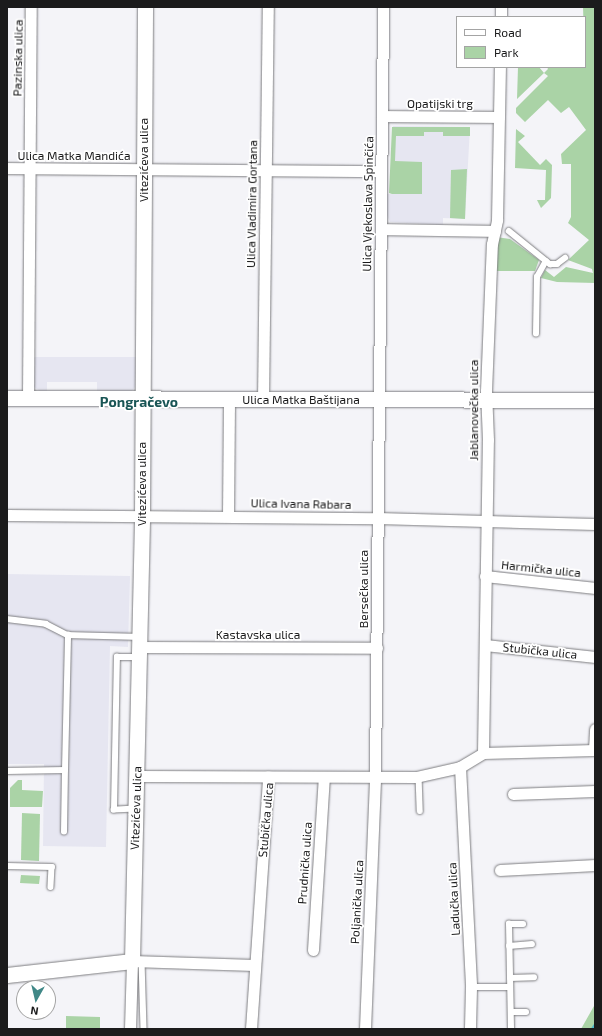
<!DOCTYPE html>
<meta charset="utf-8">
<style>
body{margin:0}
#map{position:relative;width:602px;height:1036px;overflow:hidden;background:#f4f4f8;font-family:"Exo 2",sans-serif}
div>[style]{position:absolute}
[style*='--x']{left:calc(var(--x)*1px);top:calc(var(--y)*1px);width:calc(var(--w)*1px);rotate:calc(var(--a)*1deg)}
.built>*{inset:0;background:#e6e6f1}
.green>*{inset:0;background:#aad3a6}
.stream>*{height:4px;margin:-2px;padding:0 2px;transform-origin:2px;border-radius:2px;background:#4eb8c6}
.roads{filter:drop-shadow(0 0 1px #7d7d80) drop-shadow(0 0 1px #7d7d80)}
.lane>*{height:5.5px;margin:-2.75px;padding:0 2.75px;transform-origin:2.75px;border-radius:2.75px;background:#fff}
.street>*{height:11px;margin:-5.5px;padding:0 5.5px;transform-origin:5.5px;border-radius:5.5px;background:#fff}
.secondary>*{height:15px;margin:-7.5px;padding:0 7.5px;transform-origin:7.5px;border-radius:7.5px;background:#fff}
span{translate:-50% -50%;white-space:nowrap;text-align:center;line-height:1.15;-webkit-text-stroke:3.5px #fff;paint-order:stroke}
.street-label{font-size:12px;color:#1b1b1c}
.quarter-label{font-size:14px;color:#195555;font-weight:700}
.frame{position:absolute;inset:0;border:8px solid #1b1b1c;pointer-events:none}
.legend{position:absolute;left:456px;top:16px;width:130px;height:52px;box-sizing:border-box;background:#fff;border:1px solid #a4a4a4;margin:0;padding:5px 7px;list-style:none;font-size:12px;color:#1b1b1c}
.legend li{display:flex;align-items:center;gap:8px;height:20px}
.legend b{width:20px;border:1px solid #a4a4a4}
.north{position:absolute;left:16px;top:980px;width:40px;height:40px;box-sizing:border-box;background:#fff;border:1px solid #a4a4a4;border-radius:50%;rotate:188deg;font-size:11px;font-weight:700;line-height:16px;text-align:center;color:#1b1b1c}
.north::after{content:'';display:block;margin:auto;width:14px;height:18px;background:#408887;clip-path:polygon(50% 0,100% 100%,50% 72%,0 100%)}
</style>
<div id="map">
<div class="built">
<div style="clip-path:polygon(393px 126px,470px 127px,465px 219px,443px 218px,443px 225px,390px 222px,386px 213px,386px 194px,392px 194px)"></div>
<div style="clip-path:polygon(32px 357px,137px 357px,135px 387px,131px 392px,97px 392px,97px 382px,47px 382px,47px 391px,41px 392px,33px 386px)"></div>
<div style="clip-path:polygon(7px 574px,130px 576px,128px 647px,110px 646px,106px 847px,43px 846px,44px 764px,7px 764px)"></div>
</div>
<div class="green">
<div style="clip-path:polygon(583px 7px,595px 7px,595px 283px,557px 282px,541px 278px,545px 270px,554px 277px,566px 267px,593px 273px,592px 269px,568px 260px,589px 240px,568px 223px,571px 217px,571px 164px,562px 164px,561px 154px,586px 130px,569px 107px,561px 113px,548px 100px,525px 122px,516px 113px,516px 108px,548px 76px,544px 73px,517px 99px,518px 67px,539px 67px,544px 73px,548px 69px,547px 67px,585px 67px)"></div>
<div style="clip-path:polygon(392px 127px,470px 127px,470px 136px,443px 136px,443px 132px,424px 132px,424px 136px,396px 136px,395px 161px,422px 162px,422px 194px,392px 194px,389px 193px)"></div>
<div style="clip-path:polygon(516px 129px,525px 136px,518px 142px,540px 165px,546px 159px,552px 165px,551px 198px,541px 208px,537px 200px,545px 200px,546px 170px,515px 168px)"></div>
<div style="clip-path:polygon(467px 169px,465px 219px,450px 218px,451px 170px)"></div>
<div style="clip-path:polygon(496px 237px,510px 239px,539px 260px,535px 271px,494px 271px)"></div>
<div style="clip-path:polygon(18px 780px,22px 780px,22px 790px,43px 791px,42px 807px,10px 807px,10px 788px)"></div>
<div style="clip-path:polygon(22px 813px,40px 814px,39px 861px,21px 860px)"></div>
<div style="clip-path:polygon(21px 875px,40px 876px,39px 884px,20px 883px)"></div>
<div style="clip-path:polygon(595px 1004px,595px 1029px,581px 1029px,594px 1006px)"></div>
<div style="clip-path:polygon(66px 1016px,100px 1017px,100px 1029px,66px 1029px)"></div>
</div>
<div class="stream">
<div style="--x:593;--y:1029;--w:4;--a:-56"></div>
</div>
<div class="roads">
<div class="lane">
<div style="--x:509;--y:231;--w:53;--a:38.8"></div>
<div style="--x:550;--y:264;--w:7;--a:0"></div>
<div style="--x:557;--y:264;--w:10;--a:-37"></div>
<div style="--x:536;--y:334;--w:57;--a:-89"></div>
<div style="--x:537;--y:277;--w:18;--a:-61"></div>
<div style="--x:7;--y:619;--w:39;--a:7"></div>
<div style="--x:46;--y:624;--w:25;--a:27"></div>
<div style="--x:7;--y:771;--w:58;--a:-1"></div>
<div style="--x:65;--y:770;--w:135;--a:-88.7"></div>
<div style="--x:68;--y:635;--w:71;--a:1.6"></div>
<div style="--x:419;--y:776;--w:35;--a:88"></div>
<div style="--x:135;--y:809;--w:21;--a:177"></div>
<div style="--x:114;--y:810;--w:153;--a:-88.9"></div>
<div style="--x:117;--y:657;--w:21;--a:0"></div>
<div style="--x:64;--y:832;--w:62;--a:-89.1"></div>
<div style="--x:7;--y:866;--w:45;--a:1.3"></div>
<div style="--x:52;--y:867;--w:20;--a:93"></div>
<div style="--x:509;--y:946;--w:23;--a:-5"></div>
<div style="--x:142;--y:961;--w:68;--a:88.3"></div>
<div style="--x:510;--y:978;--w:24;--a:-2"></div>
<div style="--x:471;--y:987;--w:39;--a:0"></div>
<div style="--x:511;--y:1012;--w:15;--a:0"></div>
<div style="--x:511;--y:1028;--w:104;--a:-91.1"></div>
<div style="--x:509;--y:924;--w:14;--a:0"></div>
</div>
<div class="street">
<div style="--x:501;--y:17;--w:10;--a:-90"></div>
<div style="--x:382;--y:116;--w:117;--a:0.5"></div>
<div style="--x:7;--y:168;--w:374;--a:0.5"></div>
<div style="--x:381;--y:229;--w:114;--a:1"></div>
<div style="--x:28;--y:398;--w:391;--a:-89.6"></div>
<div style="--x:263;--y:400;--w:393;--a:-89.3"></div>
<div style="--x:7;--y:515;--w:370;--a:0.5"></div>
<div style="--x:377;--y:518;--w:218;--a:1.6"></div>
<div style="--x:228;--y:516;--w:116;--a:-89.5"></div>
<div style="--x:485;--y:576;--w:111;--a:6.2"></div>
<div style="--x:485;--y:645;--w:111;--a:6.2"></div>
<div style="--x:139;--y:647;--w:238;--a:0.2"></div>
<div style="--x:594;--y:750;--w:21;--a:-87"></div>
<div style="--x:483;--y:753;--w:313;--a:-89.1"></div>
<div style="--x:488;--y:440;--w:49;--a:-92.3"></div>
<div style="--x:486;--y:391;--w:147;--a:-87.7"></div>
<div style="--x:492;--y:244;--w:25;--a:-78"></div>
<div style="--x:497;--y:220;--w:153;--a:-88.9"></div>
<div style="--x:460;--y:767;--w:220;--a:87.1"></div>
<div style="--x:471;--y:987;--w:42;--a:91.4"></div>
<div style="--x:137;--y:776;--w:279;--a:0.2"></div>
<div style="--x:416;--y:777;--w:45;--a:-12.8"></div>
<div style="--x:460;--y:767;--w:27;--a:-31"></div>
<div style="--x:483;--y:753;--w:112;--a:-1.5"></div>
<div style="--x:513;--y:794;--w:82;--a:-2.1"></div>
<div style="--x:500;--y:870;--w:95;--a:-3"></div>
<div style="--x:313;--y:950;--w:173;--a:-86.4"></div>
<div style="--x:130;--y:1029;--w:68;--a:-88.3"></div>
<div style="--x:132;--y:961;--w:122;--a:1.9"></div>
<div style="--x:251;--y:1029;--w:253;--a:-86.1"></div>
<div style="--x:365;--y:1029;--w:252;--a:-87.7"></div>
<div style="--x:375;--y:777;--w:770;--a:-89.4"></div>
</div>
<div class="secondary">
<div style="--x:7;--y:398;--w:588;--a:0.19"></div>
<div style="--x:7;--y:975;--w:126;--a:-6.4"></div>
<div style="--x:132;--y:961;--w:444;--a:-88.7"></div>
<div style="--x:142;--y:517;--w:510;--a:-89.66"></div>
</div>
</div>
<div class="street-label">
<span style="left:18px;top:58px;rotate:-89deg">Pazinska ulica</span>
<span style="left:440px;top:104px">Opatijski trg</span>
<span style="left:74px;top:156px">Ulica Matka Mandića</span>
<span style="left:144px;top:160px;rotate:-90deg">Vitezićeva ulica</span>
<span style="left:252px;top:204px;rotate:-89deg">Ulica Vladimira Gortana</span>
<span style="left:368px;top:204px;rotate:-89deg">Ulica Vjekoslava Spinčića</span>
<span style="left:301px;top:400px">Ulica Matka Baštijana</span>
<span style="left:474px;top:410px;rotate:-90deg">Jablanovečka ulica</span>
<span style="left:142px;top:484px;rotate:-90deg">Vitezićeva ulica</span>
<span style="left:301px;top:504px;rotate:1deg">Ulica Ivana Rabara</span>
<span style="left:541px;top:569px;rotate:6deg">Harmička ulica</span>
<span style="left:364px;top:589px;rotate:-90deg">Bersečka ulica</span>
<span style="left:258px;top:635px">Kastavska ulica</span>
<span style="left:540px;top:651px;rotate:6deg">Stubička ulica</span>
<span style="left:136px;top:808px;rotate:-88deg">Vitezićeva ulica</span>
<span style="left:266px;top:820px;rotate:-85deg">Stubička ulica</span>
<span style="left:305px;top:863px;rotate:-86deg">Prudnička ulica</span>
<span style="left:454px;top:899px;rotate:-93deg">Ladučka ulica</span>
<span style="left:357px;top:902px;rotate:-87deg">Poljanička ulica</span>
</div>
<div class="quarter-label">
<span style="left:139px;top:402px">Pongračevo</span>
</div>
<div class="frame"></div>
<ul class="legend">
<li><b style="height:5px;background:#fff"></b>Road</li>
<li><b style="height:11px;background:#aad3a6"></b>Park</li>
</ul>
<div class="north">N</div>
</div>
